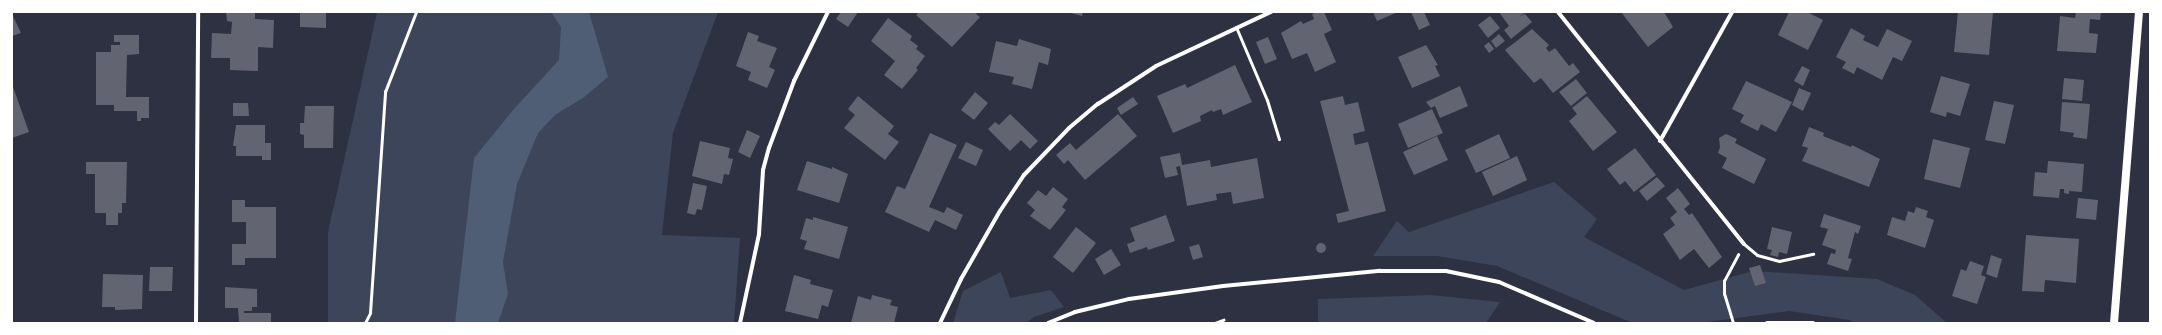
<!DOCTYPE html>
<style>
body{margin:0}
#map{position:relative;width:2162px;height:335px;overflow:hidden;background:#2d3142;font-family:"Space Grotesk",sans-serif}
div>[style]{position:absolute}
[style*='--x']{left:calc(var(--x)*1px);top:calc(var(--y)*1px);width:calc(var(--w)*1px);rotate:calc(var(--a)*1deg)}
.green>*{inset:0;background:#3c4559}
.water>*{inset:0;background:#4f5d75}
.building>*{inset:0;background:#626471}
.round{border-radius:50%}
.path>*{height:2.5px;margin:-1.25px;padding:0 1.25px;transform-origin:1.25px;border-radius:1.25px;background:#fff}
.service>*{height:3px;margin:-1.5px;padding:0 1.5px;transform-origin:1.5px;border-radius:1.5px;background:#fff}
.minor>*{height:4px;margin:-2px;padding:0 2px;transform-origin:2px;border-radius:2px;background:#fff}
.secondary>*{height:8px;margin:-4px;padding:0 4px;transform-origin:4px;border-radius:4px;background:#fff}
span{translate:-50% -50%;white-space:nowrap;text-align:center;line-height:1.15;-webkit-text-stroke:3.5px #fff;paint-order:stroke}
.frame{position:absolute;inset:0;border:13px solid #fff;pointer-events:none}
</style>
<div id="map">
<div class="green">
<div style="clip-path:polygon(377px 12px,718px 12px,673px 133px,662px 235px,740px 238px,734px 323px,328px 323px,328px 232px)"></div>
<div style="clip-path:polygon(1554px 182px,1597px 219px,1584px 237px,1684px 290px,1753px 271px,1877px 279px,1915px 295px,1947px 323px,1855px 323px,1849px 320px,1789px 311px,1700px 323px,1630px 322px,1497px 266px,1437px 256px,1373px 256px,1397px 221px,1409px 232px)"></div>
<div style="clip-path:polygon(1001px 272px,1010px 298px,1051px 290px,1064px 307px,1034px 317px,1026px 323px,953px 323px,963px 291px)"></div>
<div style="clip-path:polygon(1431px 295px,1500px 302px,1486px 323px,1318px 323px,1318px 299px)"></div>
</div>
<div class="water">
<div style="clip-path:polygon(551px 12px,589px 12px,608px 77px,583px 98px,555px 115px,538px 133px,517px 184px,503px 262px,508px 294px,498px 323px,455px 323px,474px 158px,513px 110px,559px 60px,561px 27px)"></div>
</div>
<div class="building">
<div style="clip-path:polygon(226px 12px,255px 13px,255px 19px,274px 20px,273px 48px,258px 47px,258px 71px,230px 70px,230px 58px,211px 58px,212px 33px,231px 34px,232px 22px,227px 21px)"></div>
<div style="clip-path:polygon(300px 12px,326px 12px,326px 28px,300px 27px)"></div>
<div style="clip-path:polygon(841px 12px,858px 12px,848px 27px,836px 19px)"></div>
<div style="clip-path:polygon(919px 12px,978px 12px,976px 14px,980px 17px,952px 47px,916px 15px)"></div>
<div style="clip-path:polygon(1067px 12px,1083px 12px,1082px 16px)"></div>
<div style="clip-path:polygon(1317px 12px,1324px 12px,1332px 30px,1324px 34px,1336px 62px,1315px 72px,1307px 53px,1292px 59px,1281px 33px,1301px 21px,1303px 24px,1314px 19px,1312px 14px)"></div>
<div style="clip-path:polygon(1373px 12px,1398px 12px,1377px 21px)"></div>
<div style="clip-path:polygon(1411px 12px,1424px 12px,1430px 25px,1419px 30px)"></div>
<div style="clip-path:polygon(1499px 12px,1526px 12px,1519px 17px,1525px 14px,1532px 22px,1511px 39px,1504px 30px,1509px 26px)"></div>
<div style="clip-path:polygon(1621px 12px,1664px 12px,1673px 27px,1648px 47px)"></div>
<div style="clip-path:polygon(1789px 12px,1807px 12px,1823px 20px,1808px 50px,1778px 35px)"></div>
<div style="clip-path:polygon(1958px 12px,1993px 12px,1989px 55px,1954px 52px)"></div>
<div style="clip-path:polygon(2076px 12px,2101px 12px,2100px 20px,2090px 19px,2089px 33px,2098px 34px,2096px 53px,2057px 51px,2060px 16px,2075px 18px)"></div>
<div style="clip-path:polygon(12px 14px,21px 33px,12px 36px)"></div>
<div style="clip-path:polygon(1490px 16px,1500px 28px,1488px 38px,1478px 25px)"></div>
<div style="clip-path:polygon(888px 18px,912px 36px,910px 40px,918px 46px,916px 49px,925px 56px,916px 68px,918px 70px,902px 89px,884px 75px,895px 61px,871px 41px)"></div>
<div style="clip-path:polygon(1851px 28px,1865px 36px,1863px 40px,1878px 47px,1887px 29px,1912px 41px,1902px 61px,1893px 57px,1882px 80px,1857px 67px,1854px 74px,1842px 68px,1846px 62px,1836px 57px)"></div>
<div style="clip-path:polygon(1532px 29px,1549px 45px,1546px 48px,1549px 52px,1555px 48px,1569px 66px,1573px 63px,1580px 72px,1553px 93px,1541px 78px,1534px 83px,1505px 50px)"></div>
<div style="clip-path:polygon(748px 32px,759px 36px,757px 41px,777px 48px,769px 67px,775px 70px,767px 88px,748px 80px,751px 72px,736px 66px)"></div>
<div style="clip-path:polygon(1499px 34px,1505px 41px,1496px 48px,1491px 41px)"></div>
<div style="clip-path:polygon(114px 35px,139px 35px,139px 54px,127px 55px,126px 97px,149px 97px,149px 118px,141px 118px,141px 121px,137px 121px,137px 111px,114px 111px,114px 105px,96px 105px,96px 52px,111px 52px,111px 45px,120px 45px,120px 42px,114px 42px)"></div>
<div style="clip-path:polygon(1268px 37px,1277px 59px,1265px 64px,1256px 42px)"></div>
<div style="clip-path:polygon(1019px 39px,1051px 49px,1048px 65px,1039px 62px,1032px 89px,1012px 84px,1014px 77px,989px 72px,996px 41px,1017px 46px)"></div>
<div style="clip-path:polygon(1489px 42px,1494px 49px,1489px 53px,1484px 46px)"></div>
<div style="clip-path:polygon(1426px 45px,1438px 65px,1435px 66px,1440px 76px,1412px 88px,1398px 57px)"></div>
<div style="clip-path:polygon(1235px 65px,1252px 102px,1223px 115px,1221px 109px,1213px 112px,1212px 110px,1200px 116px,1201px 121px,1173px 133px,1157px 96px,1185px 84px,1187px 88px)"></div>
<div style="clip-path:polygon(1802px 66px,1810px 70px,1803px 86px,1794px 81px)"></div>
<div style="clip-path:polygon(1941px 76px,1970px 84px,1960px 116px,1947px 112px,1946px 117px,1930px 112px)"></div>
<div style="clip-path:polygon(2064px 78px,2084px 80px,2082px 101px,2062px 99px)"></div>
<div style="clip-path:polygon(1576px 79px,1587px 93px,1571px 106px,1559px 92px)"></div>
<div style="clip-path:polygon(1746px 81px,1792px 102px,1776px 132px,1761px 124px,1758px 131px,1740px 122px,1744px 115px,1732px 109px)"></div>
<div style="clip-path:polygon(12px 84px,29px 132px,12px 138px)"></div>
<div style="clip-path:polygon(1460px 86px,1468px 106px,1440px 118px,1435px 106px,1431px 108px,1426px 102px)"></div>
<div style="clip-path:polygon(1799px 88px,1811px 93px,1803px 111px,1792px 105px)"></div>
<div style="clip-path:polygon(975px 92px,988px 103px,974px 120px,961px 110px)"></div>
<div style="clip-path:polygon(858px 96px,894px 126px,888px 134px,899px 142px,885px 160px,844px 128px,855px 115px,848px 109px)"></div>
<div style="clip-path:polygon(1343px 96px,1345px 105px,1358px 102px,1365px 131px,1353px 134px,1355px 145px,1368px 142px,1386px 211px,1338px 223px,1336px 214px,1349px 211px,1320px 101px)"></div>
<div style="clip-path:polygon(1587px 96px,1617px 132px,1593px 151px,1569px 121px,1577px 114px,1572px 108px)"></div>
<div style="clip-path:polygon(1133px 97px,1138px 104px,1121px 115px,1117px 108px)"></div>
<div style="clip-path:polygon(1994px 101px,2014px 105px,2005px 144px,1985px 140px)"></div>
<div style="clip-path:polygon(2062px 102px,2090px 104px,2087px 139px,2073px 137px,2074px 133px,2060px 131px)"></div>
<div style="clip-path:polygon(233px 103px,248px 103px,249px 116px,233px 116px)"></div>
<div style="clip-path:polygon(305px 106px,334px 106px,333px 148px,304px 148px,304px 135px,300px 134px,300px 123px,304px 123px)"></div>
<div style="clip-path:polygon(1432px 109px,1443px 133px,1408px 148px,1398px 124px)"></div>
<div style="clip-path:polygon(1010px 114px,1038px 141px,1030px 149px,1021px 140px,1010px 151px,988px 129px,995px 122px,999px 125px)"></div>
<div style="clip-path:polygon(1118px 114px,1137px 136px,1085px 180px,1068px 160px,1064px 164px,1056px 155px,1070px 143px,1076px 150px)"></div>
<div style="clip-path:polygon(236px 125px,265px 125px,265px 143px,271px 143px,271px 160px,262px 160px,262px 156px,236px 156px,236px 146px,233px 146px)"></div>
<div style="clip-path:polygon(1809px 127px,1824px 133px,1823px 136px,1851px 147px,1852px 145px,1880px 159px,1869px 187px,1802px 161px,1808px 148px,1802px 146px)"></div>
<div style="clip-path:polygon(747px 130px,760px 136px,750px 158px,738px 152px)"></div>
<div style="clip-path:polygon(930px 133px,957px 145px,929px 207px,944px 213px,947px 207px,963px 215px,956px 230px,935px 220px,929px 232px,885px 212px,897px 186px,905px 189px)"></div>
<div style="clip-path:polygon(1499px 134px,1510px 158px,1476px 173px,1465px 150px)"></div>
<div style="clip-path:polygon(1726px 134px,1737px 139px,1735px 143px,1766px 159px,1754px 184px,1722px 168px,1727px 158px,1718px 153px,1720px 147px,1719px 138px)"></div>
<div style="clip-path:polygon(1437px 136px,1448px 160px,1414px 175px,1403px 152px)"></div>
<div style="clip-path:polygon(1933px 139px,1970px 148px,1960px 188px,1924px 179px)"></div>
<div style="clip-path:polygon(700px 141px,730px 148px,728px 158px,733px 159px,729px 175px,724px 174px,722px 184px,692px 176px)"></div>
<div style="clip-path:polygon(966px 142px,983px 150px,976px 166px,958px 158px)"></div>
<div style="clip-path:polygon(1635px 148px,1656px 175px,1634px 192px,1625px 181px,1620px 185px,1607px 169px)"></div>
<div style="clip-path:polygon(1180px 153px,1182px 165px,1210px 160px,1211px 167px,1257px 158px,1264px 198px,1233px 204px,1231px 192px,1216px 194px,1217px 200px,1187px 206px,1180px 166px,1176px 167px,1178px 175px,1165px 178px,1160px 157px)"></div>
<div style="clip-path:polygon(1517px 156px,1527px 180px,1493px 196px,1482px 172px)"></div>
<div style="clip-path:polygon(807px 161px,832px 169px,832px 167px,848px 174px,839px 203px,797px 190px)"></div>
<div style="clip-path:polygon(2048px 161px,2084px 164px,2082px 192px,2069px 191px,2069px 194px,2064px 193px,2064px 189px,2060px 189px,2059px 198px,2033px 196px,2035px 172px,2047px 173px)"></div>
<div style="clip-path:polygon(86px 162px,127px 162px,126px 203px,122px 203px,122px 213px,118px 213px,118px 225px,106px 225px,106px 213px,95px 213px,95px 174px,86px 174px)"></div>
<div style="clip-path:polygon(1657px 177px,1665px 186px,1647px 201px,1639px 191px)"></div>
<div style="clip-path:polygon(693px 183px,707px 186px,702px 210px,697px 209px,695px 215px,687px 213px)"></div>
<div style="clip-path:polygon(1053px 187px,1068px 199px,1062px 207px,1066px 210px,1050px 230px,1030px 216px,1035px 210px,1027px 203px,1038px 190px,1046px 196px)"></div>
<div style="clip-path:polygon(1678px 188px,1690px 204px,1684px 209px,1689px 215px,1692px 213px,1722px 257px,1709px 268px,1694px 249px,1680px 260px,1663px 234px,1675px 225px,1670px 218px,1677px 212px,1666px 198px)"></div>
<div style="clip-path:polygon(2078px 198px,2098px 200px,2096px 220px,2076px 218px)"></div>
<div style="clip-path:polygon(232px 200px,245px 200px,245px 207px,276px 207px,276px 258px,245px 258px,245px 265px,232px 265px,232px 244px,246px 244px,246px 222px,232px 222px)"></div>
<div style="clip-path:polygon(1916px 207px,1928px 211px,1926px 217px,1934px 220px,1925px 248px,1887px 235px,1892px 217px,1905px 221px,1908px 211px,1914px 213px)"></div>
<div style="clip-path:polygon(1824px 214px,1861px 226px,1858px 234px,1855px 232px,1848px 258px,1852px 259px,1848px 271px,1827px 264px,1831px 253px,1835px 254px,1836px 250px,1822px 245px,1828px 229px,1820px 227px)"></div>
<div style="clip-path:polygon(1166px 215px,1175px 241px,1148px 250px,1147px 247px,1130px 253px,1127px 244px,1135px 241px,1130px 228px)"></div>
<div style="clip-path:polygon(813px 217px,848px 227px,839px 259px,804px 249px,807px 241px,800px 239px,806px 218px,813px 220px)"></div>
<div style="clip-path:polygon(1076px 227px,1096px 243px,1073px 273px,1053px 257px)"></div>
<div style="clip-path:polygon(1772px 227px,1792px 232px,1787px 254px,1779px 252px,1778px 257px,1770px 255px,1772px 250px,1767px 249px)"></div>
<div style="clip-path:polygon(2026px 235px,2079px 239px,2076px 283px,2045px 280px,2044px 292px,2022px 291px)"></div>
<div class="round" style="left:1316px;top:243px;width:10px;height:10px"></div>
<div style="clip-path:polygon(1199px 244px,1203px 257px,1193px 260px,1189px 247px)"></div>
<div style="clip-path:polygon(1111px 249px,1121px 265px,1104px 275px,1095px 259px)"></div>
<div style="clip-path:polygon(1991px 255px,2002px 259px,1997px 278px,1986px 274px)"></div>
<div style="clip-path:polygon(1970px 261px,1984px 266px,1981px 275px,1986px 277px,1977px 304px,1952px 296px,1961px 269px,1966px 271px)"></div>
<div style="clip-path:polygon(1760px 265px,1766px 283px,1755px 286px,1749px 268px)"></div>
<div style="clip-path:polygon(150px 267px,173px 267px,172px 291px,149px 291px)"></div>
<div style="clip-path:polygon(103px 274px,143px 275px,142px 309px,115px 310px,115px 307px,102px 307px)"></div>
<div style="clip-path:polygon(794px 275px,811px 280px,810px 284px,833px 290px,828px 307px,822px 305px,818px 319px,785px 311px)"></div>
<div style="clip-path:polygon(225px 287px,257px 289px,257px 307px,252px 307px,252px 311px,244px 311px,244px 313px,271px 313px,271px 323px,239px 323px,238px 308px,225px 308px)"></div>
<div style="clip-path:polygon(872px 295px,892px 300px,890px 305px,898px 307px,894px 323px,851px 323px,858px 296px,871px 300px)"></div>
</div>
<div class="path">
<div style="--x:365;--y:323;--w:11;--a:-63"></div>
<div style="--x:370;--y:313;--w:222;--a:-86.1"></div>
<div style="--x:385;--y:92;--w:86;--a:-68.8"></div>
<div style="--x:1215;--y:323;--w:9;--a:-21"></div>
<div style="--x:1733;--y:323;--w:30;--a:-107"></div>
<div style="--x:1724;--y:294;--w:13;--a:-90"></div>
<div style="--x:1724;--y:281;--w:30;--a:-62"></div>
</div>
<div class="service">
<div style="--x:1236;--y:27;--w:79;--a:67"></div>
<div style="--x:1267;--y:100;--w:41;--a:72.9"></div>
<div style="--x:1744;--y:244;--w:17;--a:40"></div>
<div style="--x:1757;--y:255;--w:23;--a:15"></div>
<div style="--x:1779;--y:261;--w:35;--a:-12"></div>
</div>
<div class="minor">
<div style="--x:1558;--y:12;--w:297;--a:51.3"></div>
<div style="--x:1660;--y:141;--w:148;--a:-60.8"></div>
<div style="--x:196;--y:323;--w:311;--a:-89.6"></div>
<div style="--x:740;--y:323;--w:91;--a:-77.9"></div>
<div style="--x:759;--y:234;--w:64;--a:-86.4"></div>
<div style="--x:763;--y:170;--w:23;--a:-75"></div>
<div style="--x:769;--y:148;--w:72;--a:-69.5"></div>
<div style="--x:794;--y:81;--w:77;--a:-63.8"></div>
<div style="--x:940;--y:323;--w:49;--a:-64.5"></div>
<div style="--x:961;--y:279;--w:78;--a:-60.2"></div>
<div style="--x:1000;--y:211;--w:43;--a:-56.3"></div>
<div style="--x:1024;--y:175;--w:65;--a:-46.2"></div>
<div style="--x:1069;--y:128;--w:38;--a:-40"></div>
<div style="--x:1098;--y:104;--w:69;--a:-33.2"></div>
<div style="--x:1156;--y:66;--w:127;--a:-25.2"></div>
<div style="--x:1048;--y:323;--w:29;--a:-22"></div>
<div style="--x:1075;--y:312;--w:56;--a:-13.5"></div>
<div style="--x:1129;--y:299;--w:95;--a:-7.9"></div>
<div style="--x:1223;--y:286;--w:158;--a:-5.5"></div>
<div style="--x:1380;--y:271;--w:66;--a:0"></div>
<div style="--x:1446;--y:271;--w:54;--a:11.7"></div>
<div style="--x:1499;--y:282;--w:103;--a:23.3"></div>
<div style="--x:1767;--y:323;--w:46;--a:0"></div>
</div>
<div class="secondary">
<div style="--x:2114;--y:323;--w:312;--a:-85.4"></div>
</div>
<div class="frame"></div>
</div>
